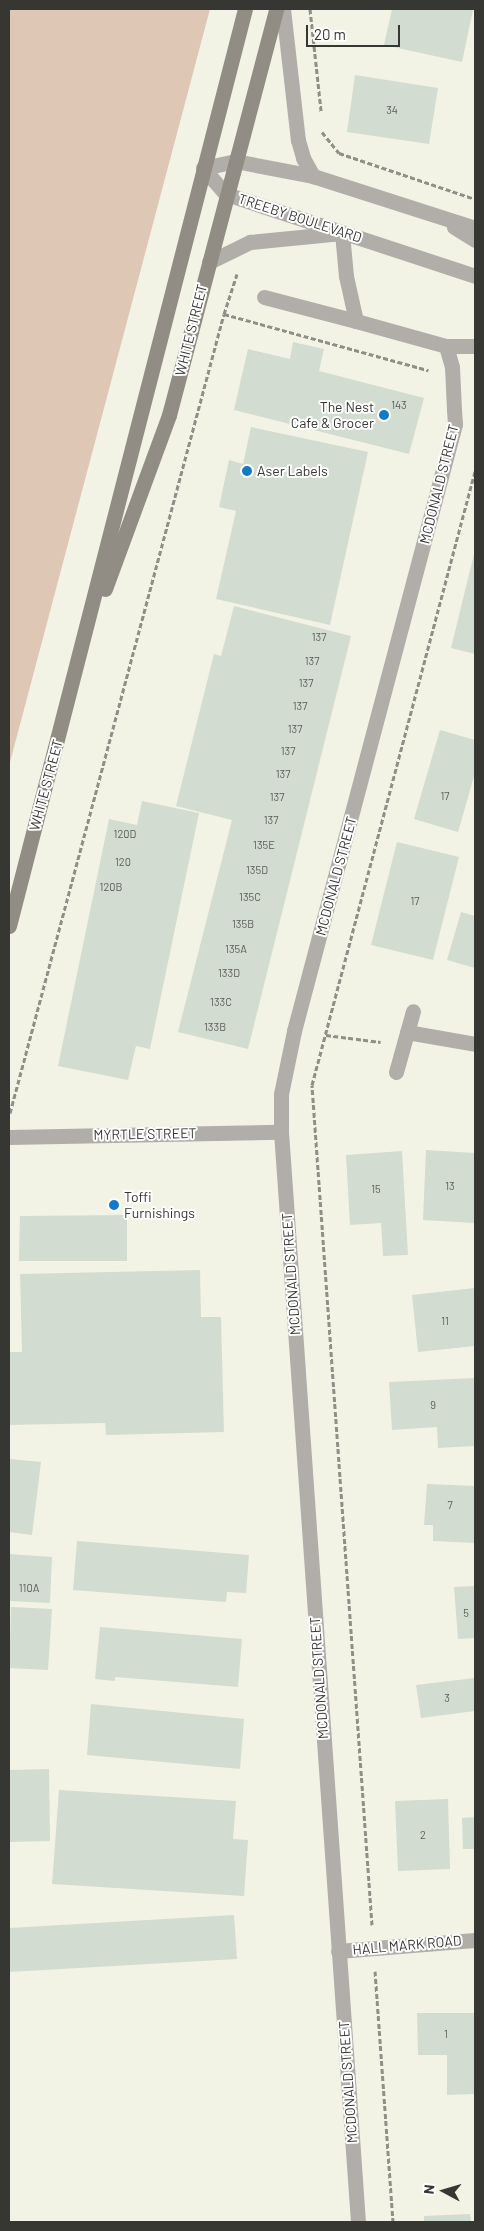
<!DOCTYPE html>
<style>
body{margin:0}
#map{position:relative;width:484px;height:2231px;overflow:hidden;background:#f2f3e5;font-family:Barlow,sans-serif}
div>[style]{position:absolute}
[style*='--x']{left:calc(var(--x)*1px);top:calc(var(--y)*1px);width:calc(var(--w)*1px);rotate:calc(var(--a)*1deg)}
.green>*{inset:0;background:#dfc7b6}
.building>*{inset:0;background:#d3dcd0}
.path>*{height:3px;margin-top:-1.5px;transform-origin:0;background:repeating-linear-gradient(90deg,#8e8f86 0 5px,transparent 0 7.5px)}
.lane>*{height:15px;margin:-7.5px;padding:0 7.5px;transform-origin:7.5px;border-radius:7.5px;background:#b1aea9}
.street>*{height:15px;margin:-7.5px;padding:0 7.5px;transform-origin:7.5px;border-radius:7.5px;background:#b1aea9}
.secondary>*{height:15px;margin:-7.5px;padding:0 7.5px;transform-origin:7.5px;border-radius:7.5px;background:#918d85}
.dots>*{width:14px;height:14px;translate:-50% -50%;box-sizing:border-box;border:2px solid #fff;border-radius:50%}
span{translate:-50% -50%;white-space:nowrap;text-align:center;line-height:1.15;-webkit-text-stroke:4px #fff;paint-order:stroke}
.number-label{font-size:11px;color:#5d605a}
.number-label span{-webkit-text-stroke-width:0}
.street-label{font-size:14px;color:#363732}
.poi-label{font-size:14px;color:#363732}
.right{translate:-100% -50%;text-align:right}
.left{translate:0 -50%;text-align:left}
.frame{position:absolute;inset:0;border:10px solid #363732;pointer-events:none}
.north{position:absolute;left:419px;top:2166px;width:50px;height:50px;-webkit-text-stroke:4px #fff;paint-order:stroke;rotate:276deg;font-size:14px;font-weight:700;line-height:20px;text-align:center;color:#363732}
.north::after{content:'';display:block;margin:auto;width:18px;height:22px;background:#363732;clip-path:polygon(50% 0,100% 100%,50% 72%,0 100%)}
.scale{position:absolute;left:306px;top:25px;width:94px;height:22px;box-sizing:border-box;border:2px solid #363732;border-top:0;padding-left:6px;font-size:15px;line-height:18px;white-space:nowrap;color:#363732;-webkit-text-stroke:4px #fff;paint-order:stroke}
</style>
<div id="map">
<div class="green">
<div style="clip-path:polygon(9px 9px,210px 9px,9px 766px)"></div>
</div>
<div class="building">
<div style="clip-path:polygon(392px 9px,473px 10px,462px 62px,384px 45px)"></div>
<div style="clip-path:polygon(355px 75px,438px 88px,429px 144px,347px 132px)"></div>
<div style="clip-path:polygon(293px 342px,324px 349px,319px 371px,424px 398px,409px 454px,234px 410px,248px 349px,290px 359px)"></div>
<div style="clip-path:polygon(251px 427px,368px 452px,330px 625px,216px 599px,236px 511px,219px 507px,229px 460px,243px 464px)"></div>
<div style="clip-path:polygon(475px 550px,475px 654px,451px 648px)"></div>
<div style="clip-path:polygon(234px 606px,351px 636px,248px 1049px,178px 1032px,232px 820px,176px 806px,214px 654px,221px 656px)"></div>
<div style="clip-path:polygon(440px 730px,475px 740px,475px 773px,458px 832px,414px 819px)"></div>
<div style="clip-path:polygon(142px 801px,199px 813px,150px 1049px,136px 1046px,128px 1080px,58px 1066px,109px 819px,137px 825px)"></div>
<div style="clip-path:polygon(397px 842px,459px 857px,433px 960px,371px 945px)"></div>
<div style="clip-path:polygon(461px 912px,475px 916px,475px 968px,447px 960px)"></div>
<div style="clip-path:polygon(426px 1150px,475px 1153px,475px 1223px,423px 1220px)"></div>
<div style="clip-path:polygon(402px 1151px,408px 1255px,383px 1256px,381px 1223px,350px 1225px,346px 1155px)"></div>
<div style="clip-path:polygon(127px 1215px,127px 1261px,19px 1261px,20px 1216px)"></div>
<div style="clip-path:polygon(200px 1270px,201px 1317px,221px 1317px,224px 1432px,106px 1435px,105px 1423px,9px 1425px,9px 1352px,22px 1352px,20px 1274px)"></div>
<div style="clip-path:polygon(475px 1288px,475px 1346px,418px 1352px,412px 1295px)"></div>
<div style="clip-path:polygon(475px 1378px,475px 1446px,438px 1448px,437px 1427px,392px 1430px,389px 1382px)"></div>
<div style="clip-path:polygon(9px 1459px,41px 1462px,32px 1535px,9px 1532px)"></div>
<div style="clip-path:polygon(427px 1484px,475px 1486px,475px 1543px,433px 1541px,433px 1525px,424px 1525px)"></div>
<div style="clip-path:polygon(77px 1541px,249px 1555px,246px 1593px,227px 1592px,226px 1602px,73px 1590px)"></div>
<div style="clip-path:polygon(9px 1554px,52px 1557px,50px 1603px,9px 1601px)"></div>
<div style="clip-path:polygon(475px 1586px,475px 1638px,458px 1639px,454px 1587px)"></div>
<div style="clip-path:polygon(11px 1607px,52px 1609px,48px 1670px,9px 1668px)"></div>
<div style="clip-path:polygon(100px 1627px,242px 1639px,238px 1687px,115px 1677px,115px 1681px,95px 1679px)"></div>
<div style="clip-path:polygon(475px 1678px,475px 1711px,421px 1718px,416px 1685px)"></div>
<div style="clip-path:polygon(91px 1704px,244px 1719px,240px 1769px,87px 1755px)"></div>
<div style="clip-path:polygon(49px 1769px,50px 1841px,9px 1842px,9px 1770px)"></div>
<div style="clip-path:polygon(59px 1790px,236px 1801px,233px 1839px,248px 1840px,244px 1896px,52px 1884px)"></div>
<div style="clip-path:polygon(448px 1799px,450px 1869px,398px 1871px,395px 1801px)"></div>
<div style="clip-path:polygon(475px 1817px,475px 1849px,463px 1849px,462px 1818px)"></div>
<div style="clip-path:polygon(234px 1915px,237px 1959px,9px 1972px,9px 1928px)"></div>
<div style="clip-path:polygon(417px 2013px,475px 2013px,475px 2094px,447px 2095px,447px 2055px,418px 2055px)"></div>
<div style="clip-path:polygon(470px 2214px,471px 2222px,424px 2222px,424px 2216px)"></div>
</div>
<div class="path">
<div style="--x:310;--y:9;--w:103;--a:83.8"></div>
<div style="--x:322;--y:132;--w:27;--a:51"></div>
<div style="--x:339;--y:153;--w:144;--a:18.7"></div>
<div style="--x:224;--y:314;--w:42;--a:-72"></div>
<div style="--x:326;--y:1035;--w:55;--a:7.3"></div>
<div style="--x:10;--y:1113;--w:827;--a:-75.01"></div>
<div style="--x:224;--y:314;--w:212;--a:15.4"></div>
<div style="--x:372;--y:1925;--w:842;--a:-94.09"></div>
<div style="--x:312;--y:1085;--w:635;--a:-75.13"></div>
<div style="--x:375;--y:1971;--w:252;--a:85.9"></div>
</div>
<div class="lane">
<div style="--x:446;--y:346;--w:22;--a:74"></div>
<div style="--x:452;--y:367;--w:42;--a:87.3"></div>
</div>
<div class="street">
<div style="--x:283;--y:9;--w:132;--a:83.5"></div>
<div style="--x:298;--y:140;--w:19;--a:74"></div>
<div style="--x:303;--y:158;--w:21;--a:61"></div>
<div style="--x:203;--y:168;--w:35;--a:49"></div>
<div style="--x:226;--y:194;--w:262;--a:18.2"></div>
<div style="--x:203;--y:168;--w:33;--a:-12"></div>
<div style="--x:235;--y:161;--w:79;--a:10.9"></div>
<div style="--x:313;--y:176;--w:170;--a:17.8"></div>
<div style="--x:454;--y:227;--w:25;--a:32"></div>
<div style="--x:209;--y:262;--w:46;--a:-26"></div>
<div style="--x:250;--y:242;--w:92;--a:-5.6"></div>
<div style="--x:342;--y:233;--w:43;--a:84.7"></div>
<div style="--x:346;--y:276;--w:46;--a:77.5"></div>
<div style="--x:356;--y:321;--w:93;--a:15.5"></div>
<div style="--x:446;--y:346;--w:29;--a:0"></div>
<div style="--x:264;--y:297;--w:95;--a:14.6"></div>
<div style="--x:407;--y:1032;--w:69;--a:10"></div>
<div style="--x:396;--y:1072;--w:63;--a:-74.4"></div>
<div style="--x:9;--y:1137;--w:272;--a:-1.1"></div>
<div style="--x:338;--y:1951;--w:137;--a:-4.6"></div>
<div style="--x:358;--y:2222;--w:1093;--a:-94.04"></div>
<div style="--x:281;--y:1132;--w:38;--a:-90"></div>
<div style="--x:281;--y:1094;--w:64;--a:-78.3"></div>
<div style="--x:294;--y:1031;--w:628;--a:-75.14"></div>
<div style="--x:455;--y:424;--w:15;--a:-94"></div>
</div>
<div class="secondary">
<div style="--x:105;--y:589;--w:185;--a:-69.8"></div>
<div style="--x:169;--y:415;--w:420;--a:-75.2"></div>
<div style="--x:9;--y:926;--w:947;--a:-75.57"></div>
</div>
<div class="dots">
<div style="left:384px;top:415px;background:#137ac5"></div>
<div style="left:247px;top:471px;background:#137ac5"></div>
<div style="left:114px;top:1205px;background:#137ac5"></div>
</div>
<div class="number-label">
<span style="left:392px;top:110px">34</span>
<span style="left:399px;top:405px">143</span>
<span style="left:319px;top:637px">137</span>
<span style="left:312px;top:661px">137</span>
<span style="left:306px;top:683px">137</span>
<span style="left:300px;top:706px">137</span>
<span style="left:295px;top:729px">137</span>
<span style="left:288px;top:751px">137</span>
<span style="left:283px;top:774px">137</span>
<span style="left:445px;top:796px">17</span>
<span style="left:277px;top:797px">137</span>
<span style="left:271px;top:820px">137</span>
<span style="left:125px;top:834px">120D</span>
<span style="left:264px;top:845px">135E</span>
<span style="left:123px;top:862px">120</span>
<span style="left:257px;top:870px">135D</span>
<span style="left:111px;top:887px">120B</span>
<span style="left:250px;top:897px">135C</span>
<span style="left:415px;top:901px">17</span>
<span style="left:243px;top:924px">135B</span>
<span style="left:236px;top:949px">135A</span>
<span style="left:229px;top:973px">133D</span>
<span style="left:221px;top:1002px">133C</span>
<span style="left:215px;top:1027px">133B</span>
<span style="left:450px;top:1186px">13</span>
<span style="left:376px;top:1189px">15</span>
<span style="left:445px;top:1321px">11</span>
<span style="left:433px;top:1405px">9</span>
<span style="left:450px;top:1505px">7</span>
<span style="left:29px;top:1588px">110A</span>
<span style="left:466px;top:1613px">5</span>
<span style="left:447px;top:1698px">3</span>
<span style="left:423px;top:1835px">2</span>
<span style="left:446px;top:2034px">1</span>
</div>
<div class="street-label">
<span style="left:300px;top:218px;rotate:18deg">TREEBY BOULEVARD</span>
<span style="left:191px;top:330px;rotate:-76deg">WHITE STREET</span>
<span style="left:439px;top:484px;rotate:-76deg">MCDONALD STREET</span>
<span style="left:46px;top:785px;rotate:-75deg">WHITE STREET</span>
<span style="left:336px;top:876px;rotate:-75deg">MCDONALD STREET</span>
<span style="left:145px;top:1134px;rotate:-1deg">MYRTLE STREET</span>
<span style="left:291px;top:1274px;rotate:-94deg">MCDONALD STREET</span>
<span style="left:319px;top:1678px;rotate:-94deg">MCDONALD STREET</span>
<span style="left:407px;top:1945px;rotate:-5deg">HALL MARK ROAD</span>
<span style="left:348px;top:2082px;rotate:-94deg">MCDONALD STREET</span>
</div>
<div class="poi-label">
<span class="right" style="left:374px;top:415px">The Nest<br>Cafe &amp; Grocer</span>
<span class="left" style="left:257px;top:471px">Aser Labels</span>
<span class="left" style="left:124px;top:1205px">Toffi<br>Furnishings</span>
</div>
<div class="frame"></div>
<div class="north">N</div>
<div class="scale">20 m</div>
</div>
